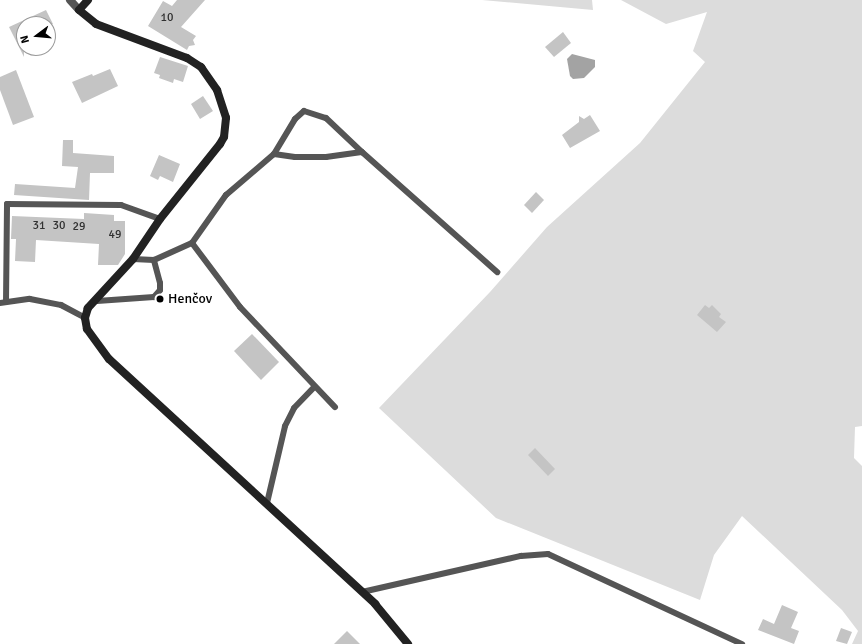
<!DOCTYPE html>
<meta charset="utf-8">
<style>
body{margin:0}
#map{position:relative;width:862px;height:644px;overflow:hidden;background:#fff;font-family:Signika,sans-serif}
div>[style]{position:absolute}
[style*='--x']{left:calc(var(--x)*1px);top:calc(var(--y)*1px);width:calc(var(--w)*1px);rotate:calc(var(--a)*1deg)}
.green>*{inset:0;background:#dcdcdc}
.water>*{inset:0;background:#a3a3a3}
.building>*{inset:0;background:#c4c4c4}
.lane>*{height:6px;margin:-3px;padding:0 3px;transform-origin:3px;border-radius:3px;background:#555}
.street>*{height:8px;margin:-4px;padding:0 4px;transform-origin:4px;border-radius:4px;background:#555}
.secondary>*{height:8px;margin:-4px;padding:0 4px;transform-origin:4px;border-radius:4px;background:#222}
.dots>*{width:11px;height:11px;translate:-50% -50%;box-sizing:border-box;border:2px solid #fff;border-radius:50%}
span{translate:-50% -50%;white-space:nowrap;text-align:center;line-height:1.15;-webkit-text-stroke:3px #fff;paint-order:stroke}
.number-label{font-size:12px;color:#313131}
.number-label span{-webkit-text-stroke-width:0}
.poi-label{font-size:14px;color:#000}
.left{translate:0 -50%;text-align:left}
.north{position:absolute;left:16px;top:16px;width:40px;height:40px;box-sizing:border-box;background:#fff;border:1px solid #999;border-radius:50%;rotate:254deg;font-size:11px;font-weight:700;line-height:16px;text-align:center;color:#000}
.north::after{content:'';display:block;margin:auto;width:14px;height:18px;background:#000;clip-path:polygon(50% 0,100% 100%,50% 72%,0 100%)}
</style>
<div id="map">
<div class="green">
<div style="clip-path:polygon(482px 0,592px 0,593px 10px)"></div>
<div style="clip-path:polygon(621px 0,862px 0,862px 426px,855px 427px,854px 458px,862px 466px,862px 644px,852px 644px,858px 631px,842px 610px,742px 516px,714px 555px,700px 600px,496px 518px,379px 408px,490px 292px,547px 227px,640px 143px,705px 62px,693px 51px,707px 12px,666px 24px)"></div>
</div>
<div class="water">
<div style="clip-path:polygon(572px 54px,595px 60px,595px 67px,584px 78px,573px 79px,570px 76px,567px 59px)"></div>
</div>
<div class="building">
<div style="clip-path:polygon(177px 0,205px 0,181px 27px,196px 36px,193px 40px,195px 45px,189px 46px,187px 50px,148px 26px,163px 1px,172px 6px)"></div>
<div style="clip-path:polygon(46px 10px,53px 24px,24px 24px,24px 57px,9px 27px)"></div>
<div style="clip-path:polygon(563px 32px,571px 43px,554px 57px,545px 47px)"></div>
<div style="clip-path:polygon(160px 57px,188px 66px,183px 82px,174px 79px,173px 83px,159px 78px,160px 75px,154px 73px)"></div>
<div style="clip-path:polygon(110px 69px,118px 86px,82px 103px,72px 82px,92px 74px,93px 76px)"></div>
<div style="clip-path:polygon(16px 70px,34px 117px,13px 125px,0 90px,0 77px)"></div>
<div style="clip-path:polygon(203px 96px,213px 111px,200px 119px,191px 104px)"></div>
<div style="clip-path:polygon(590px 115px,600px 131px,570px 148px,562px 135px,579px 122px,579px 116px,584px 119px)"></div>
<div style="clip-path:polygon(63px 140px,73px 140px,73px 153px,114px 156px,114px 173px,90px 173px,89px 200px,14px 195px,15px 184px,75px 188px,78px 167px,62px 166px)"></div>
<div style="clip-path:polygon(159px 155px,180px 164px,173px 182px,160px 176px,158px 180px,150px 176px)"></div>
<div style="clip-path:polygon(536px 192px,544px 200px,532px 213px,524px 205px)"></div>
<div style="clip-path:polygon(84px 213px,114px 215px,114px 221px,125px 221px,125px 254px,118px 265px,98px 265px,99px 244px,36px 240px,35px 262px,15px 261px,16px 239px,11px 239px,12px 216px,84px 219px)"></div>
<div style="clip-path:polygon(705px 305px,709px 308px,712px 305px,721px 314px,719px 317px,726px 322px,717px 332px,697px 315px)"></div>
<div style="clip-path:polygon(252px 334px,279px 362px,261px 380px,234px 351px)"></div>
<div style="clip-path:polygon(535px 448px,555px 469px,548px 476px,528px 455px)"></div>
<div style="clip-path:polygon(782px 605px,798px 612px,791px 628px,799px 631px,794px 644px,758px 630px,763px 619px,774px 624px)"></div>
<div style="clip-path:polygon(841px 628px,852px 632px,847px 644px,836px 641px)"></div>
<div style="clip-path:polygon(347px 631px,360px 644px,334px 644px)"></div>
</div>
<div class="lane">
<div style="--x:274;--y:154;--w:41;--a:-59"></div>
<div style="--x:295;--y:119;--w:12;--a:-42"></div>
<div style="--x:304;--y:111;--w:23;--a:18"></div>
<div style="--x:326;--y:118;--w:50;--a:43.4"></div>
<div style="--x:192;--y:243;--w:80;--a:53.1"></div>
<div style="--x:240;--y:307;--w:138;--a:46.5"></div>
<div style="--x:133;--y:259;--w:21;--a:3"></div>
<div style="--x:154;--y:260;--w:42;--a:-24.1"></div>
<div style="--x:192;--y:243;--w:59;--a:-54.7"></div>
<div style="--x:226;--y:195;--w:63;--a:-40.5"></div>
<div style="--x:274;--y:154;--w:21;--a:8"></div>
<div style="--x:295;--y:157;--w:31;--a:0"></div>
<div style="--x:326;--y:157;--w:36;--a:-8"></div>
<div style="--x:362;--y:152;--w:181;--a:41.6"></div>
<div style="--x:97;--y:301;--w:57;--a:-4"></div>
<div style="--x:154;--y:297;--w:9;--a:-49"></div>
<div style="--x:160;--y:290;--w:7;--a:-90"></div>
<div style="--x:160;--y:283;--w:24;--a:-105"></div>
<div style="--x:6;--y:302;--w:98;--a:-89.4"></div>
<div style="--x:7;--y:204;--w:114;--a:0.5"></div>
<div style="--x:121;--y:205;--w:41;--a:19.7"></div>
<div style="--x:0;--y:303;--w:30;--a:-8"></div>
<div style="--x:30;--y:299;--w:32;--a:11"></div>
<div style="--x:61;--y:305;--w:27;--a:28"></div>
<div style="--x:267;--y:503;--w:79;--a:-76.8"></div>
<div style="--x:285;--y:426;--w:20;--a:-63"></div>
<div style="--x:294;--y:408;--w:29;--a:-46"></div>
<div style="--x:362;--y:592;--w:163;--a:-12.8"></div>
<div style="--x:521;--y:556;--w:27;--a:-4"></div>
<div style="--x:548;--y:554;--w:214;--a:24.9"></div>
</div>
<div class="street">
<div style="--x:70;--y:0;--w:13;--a:48"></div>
</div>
<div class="secondary">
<div style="--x:88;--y:0;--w:13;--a:132"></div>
<div style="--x:79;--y:10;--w:22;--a:39"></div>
<div style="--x:96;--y:24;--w:97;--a:20.5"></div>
<div style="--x:187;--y:58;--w:17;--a:33"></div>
<div style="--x:201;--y:67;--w:28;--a:55"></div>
<div style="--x:217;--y:90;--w:29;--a:72"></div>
<div style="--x:226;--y:118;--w:19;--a:96"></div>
<div style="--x:224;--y:137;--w:8;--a:120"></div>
<div style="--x:220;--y:144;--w:96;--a:128.7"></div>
<div style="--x:160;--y:219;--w:48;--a:124"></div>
<div style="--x:133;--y:259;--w:67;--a:132.6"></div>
<div style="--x:88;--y:308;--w:10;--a:107"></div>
<div style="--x:85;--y:318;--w:11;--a:80"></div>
<div style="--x:87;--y:329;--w:37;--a:54"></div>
<div style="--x:109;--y:359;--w:362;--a:42.6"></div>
<div style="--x:375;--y:604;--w:52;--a:50.5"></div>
</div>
<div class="dots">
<div style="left:160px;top:299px;background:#000"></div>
</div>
<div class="number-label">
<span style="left:167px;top:18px">10</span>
<span style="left:39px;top:226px">31</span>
<span style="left:59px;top:226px">30</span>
<span style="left:79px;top:227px">29</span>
<span style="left:115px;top:235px">49</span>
</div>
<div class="poi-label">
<span class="left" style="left:168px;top:299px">Henčov</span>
</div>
<div class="north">N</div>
</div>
